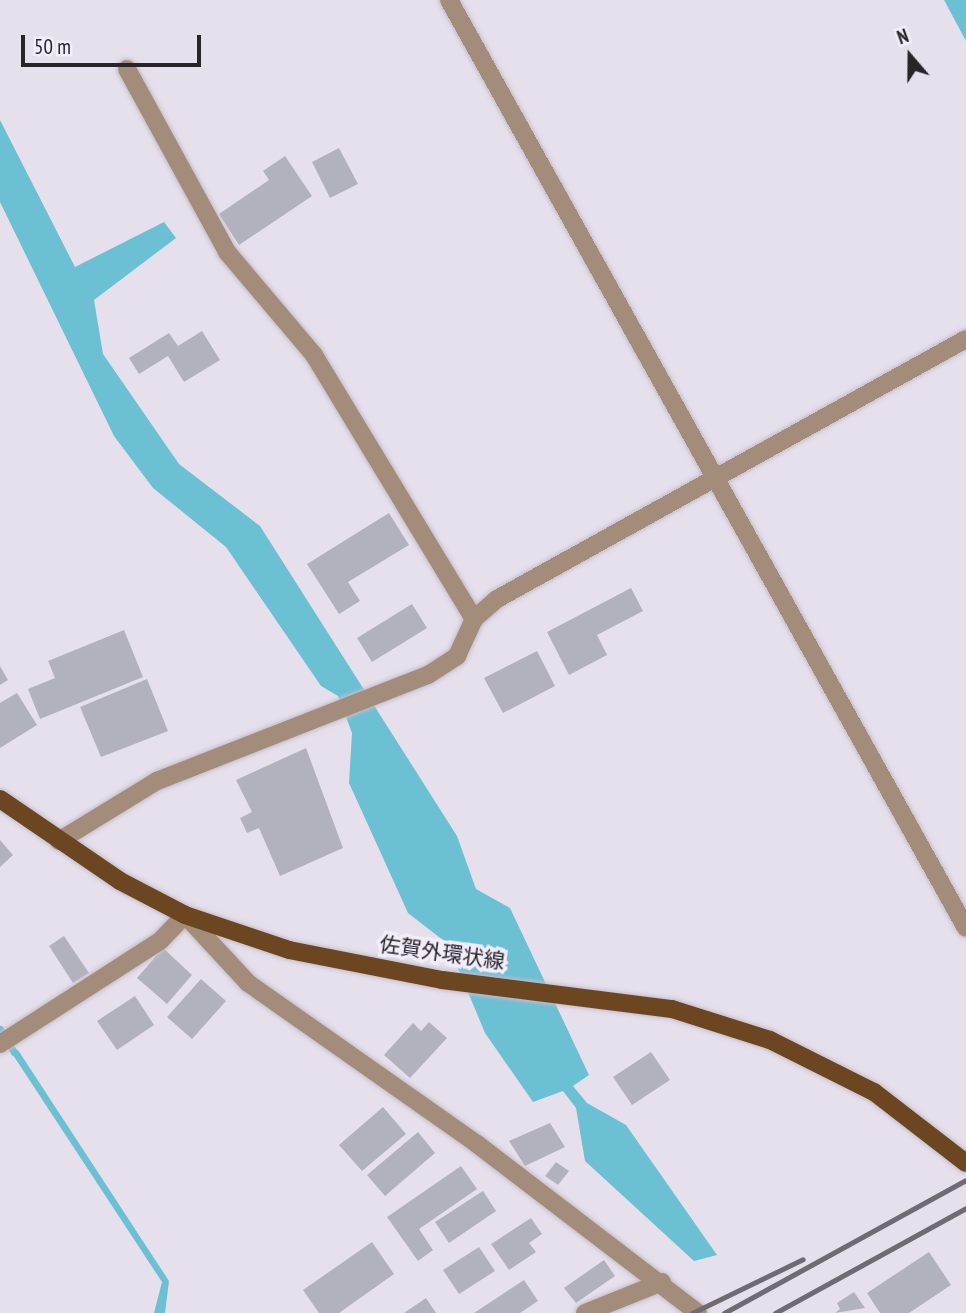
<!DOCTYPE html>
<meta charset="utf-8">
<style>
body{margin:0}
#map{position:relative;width:966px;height:1313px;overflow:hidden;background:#e6e0ed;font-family:"PT Sans Narrow","Noto Sans JP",sans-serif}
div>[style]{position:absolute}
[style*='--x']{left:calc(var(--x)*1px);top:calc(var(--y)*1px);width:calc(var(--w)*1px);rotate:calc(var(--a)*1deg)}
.water>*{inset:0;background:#6cc0d3}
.stream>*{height:7px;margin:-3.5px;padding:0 3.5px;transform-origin:3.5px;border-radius:3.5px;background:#6cc0d3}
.building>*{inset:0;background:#b2b2be}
.roads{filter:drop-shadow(0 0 2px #c4beca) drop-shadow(0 0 2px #c4beca)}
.minor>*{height:18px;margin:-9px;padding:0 9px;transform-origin:9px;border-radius:9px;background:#a38c79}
.primary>*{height:18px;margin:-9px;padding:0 9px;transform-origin:9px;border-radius:9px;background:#6c4521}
.rail>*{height:5px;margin:-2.5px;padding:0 2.5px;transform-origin:2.5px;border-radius:2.5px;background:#6f6b73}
span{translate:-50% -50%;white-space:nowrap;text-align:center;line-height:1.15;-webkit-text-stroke:7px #f3edfa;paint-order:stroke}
.street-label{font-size:21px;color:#272529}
.north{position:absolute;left:875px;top:21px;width:70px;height:70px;-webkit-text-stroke:5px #f3edfa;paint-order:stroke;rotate:340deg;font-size:19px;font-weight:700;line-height:28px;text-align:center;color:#272529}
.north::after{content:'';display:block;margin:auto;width:24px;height:32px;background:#272529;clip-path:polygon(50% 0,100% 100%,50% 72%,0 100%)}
.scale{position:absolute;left:21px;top:35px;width:180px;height:32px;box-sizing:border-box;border:4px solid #272529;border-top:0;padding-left:9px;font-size:21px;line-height:24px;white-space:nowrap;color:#272529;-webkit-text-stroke:5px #f3edfa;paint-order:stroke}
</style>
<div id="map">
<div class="water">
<div style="clip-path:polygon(944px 0,966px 0,966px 41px)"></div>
<div style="clip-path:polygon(0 120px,75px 267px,164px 222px,176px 238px,94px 300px,103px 354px,179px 464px,260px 526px,457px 836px,476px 889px,510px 908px,589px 1075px,573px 1086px,587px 1103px,626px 1125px,717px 1255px,694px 1261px,585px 1161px,576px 1108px,563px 1091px,533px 1102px,485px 1033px,448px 944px,408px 913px,349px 783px,352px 733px,338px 696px,321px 686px,226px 547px,153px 488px,114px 436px,0 202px)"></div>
<div style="clip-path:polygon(18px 1050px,169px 1281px,165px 1313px,154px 1313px,162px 1282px,11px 1052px)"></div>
</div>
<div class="stream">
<div style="--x:0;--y:1029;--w:27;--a:59"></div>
</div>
<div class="building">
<div style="clip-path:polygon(339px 148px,358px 184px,330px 198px,312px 162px)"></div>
<div style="clip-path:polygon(285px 156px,312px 196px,239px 245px,219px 214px,269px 180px,263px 171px)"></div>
<div style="clip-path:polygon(202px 331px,220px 360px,184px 382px,168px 356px,139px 374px,129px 358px,169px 333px,178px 346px)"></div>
<div style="clip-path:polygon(389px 513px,409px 545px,348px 582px,360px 601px,339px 614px,307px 564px)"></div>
<div style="clip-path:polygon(631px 588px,643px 611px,597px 635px,607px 655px,569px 675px,547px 632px)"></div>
<div style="clip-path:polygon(412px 604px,427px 628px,372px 662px,357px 638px)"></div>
<div style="clip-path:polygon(124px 630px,143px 677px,40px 719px,28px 689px,55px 678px,48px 661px)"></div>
<div style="clip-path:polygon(537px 651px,555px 686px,503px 713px,484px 678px)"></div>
<div style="clip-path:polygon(0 666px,8px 680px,0 685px)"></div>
<div style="clip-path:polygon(147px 679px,168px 731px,101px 757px,80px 707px)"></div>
<div style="clip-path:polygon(17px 693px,37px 725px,0 748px,0 703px)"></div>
<div style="clip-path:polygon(306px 748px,343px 848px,280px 876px,259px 828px,247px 833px,240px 818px,252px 812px,236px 780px)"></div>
<div style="clip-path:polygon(0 840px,13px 855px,0 867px)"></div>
<div style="clip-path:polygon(64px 936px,89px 973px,73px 983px,49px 946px)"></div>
<div style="clip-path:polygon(163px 948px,192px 975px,167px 1004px,137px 978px)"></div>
<div style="clip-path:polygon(201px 979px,226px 1001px,192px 1039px,167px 1017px)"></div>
<div style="clip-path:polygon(135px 996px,154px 1025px,117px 1050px,97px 1021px)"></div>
<div style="clip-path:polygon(429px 1022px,447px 1038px,410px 1078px,384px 1055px,413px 1023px,421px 1031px)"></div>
<div style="clip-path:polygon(651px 1052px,670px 1080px,632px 1105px,613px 1077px)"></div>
<div style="clip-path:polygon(383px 1107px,406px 1134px,362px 1171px,339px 1145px)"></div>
<div style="clip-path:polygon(550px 1123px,565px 1147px,525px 1166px,509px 1141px)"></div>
<div style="clip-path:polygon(418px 1132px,435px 1153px,385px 1196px,367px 1175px)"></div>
<div style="clip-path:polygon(556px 1162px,569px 1171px,558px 1185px,545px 1176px)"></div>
<div style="clip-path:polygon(461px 1166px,477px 1189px,419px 1229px,433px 1250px,418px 1261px,387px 1217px)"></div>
<div style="clip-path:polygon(483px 1191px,496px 1211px,449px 1243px,435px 1222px)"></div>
<div style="clip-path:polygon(531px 1218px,542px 1234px,529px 1243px,536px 1252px,509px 1270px,491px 1244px)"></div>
<div style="clip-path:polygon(372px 1242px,394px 1274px,339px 1313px,319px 1313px,303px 1290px)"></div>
<div style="clip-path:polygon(479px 1247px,495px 1271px,459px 1294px,443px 1270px)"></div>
<div style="clip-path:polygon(929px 1252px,951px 1285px,909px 1313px,880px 1313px,867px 1293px)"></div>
<div style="clip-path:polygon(604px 1260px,615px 1276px,576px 1303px,564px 1288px)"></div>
<div style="clip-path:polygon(524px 1280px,538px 1301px,520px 1313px,474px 1313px)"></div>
<div style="clip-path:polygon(854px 1292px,865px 1308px,835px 1313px,840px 1309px,837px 1303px)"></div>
<div style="clip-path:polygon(426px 1298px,436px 1313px,404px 1313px)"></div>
</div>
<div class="roads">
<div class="minor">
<div style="--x:449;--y:0;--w:1062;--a:60.88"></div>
<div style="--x:127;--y:69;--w:209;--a:61.3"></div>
<div style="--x:227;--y:252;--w:135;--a:49.8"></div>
<div style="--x:314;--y:355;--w:309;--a:58.8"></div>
<div style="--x:59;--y:841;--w:115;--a:-31.5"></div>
<div style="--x:157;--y:781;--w:291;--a:-21.4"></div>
<div style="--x:428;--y:675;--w:35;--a:-33"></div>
<div style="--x:457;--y:656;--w:41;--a:-65.3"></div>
<div style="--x:474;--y:619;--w:30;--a:-41"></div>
<div style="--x:497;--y:599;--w:536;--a:-29"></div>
<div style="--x:0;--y:1044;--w:190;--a:-32.8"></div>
<div style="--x:160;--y:941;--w:36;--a:-46"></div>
<div style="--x:185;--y:915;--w:93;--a:47.2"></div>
<div style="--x:248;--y:983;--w:280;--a:35.1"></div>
<div style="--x:477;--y:1144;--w:278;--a:37.4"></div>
<div style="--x:585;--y:1313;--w:83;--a:-21.9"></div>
</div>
<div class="primary">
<div style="--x:0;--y:799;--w:145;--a:34.3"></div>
<div style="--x:120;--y:881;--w:73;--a:27.6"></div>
<div style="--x:185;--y:915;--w:110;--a:18.6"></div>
<div style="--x:289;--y:950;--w:156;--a:11.1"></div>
<div style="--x:442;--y:980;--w:232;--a:7.2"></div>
<div style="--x:672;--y:1009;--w:103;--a:17.6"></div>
<div style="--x:770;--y:1040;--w:116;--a:26.6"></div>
<div style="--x:874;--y:1092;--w:116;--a:37.7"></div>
</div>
</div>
<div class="rail">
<div style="--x:692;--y:1313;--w:123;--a:-25.9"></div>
<div style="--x:724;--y:1313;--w:276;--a:-28.8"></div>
<div style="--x:775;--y:1313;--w:218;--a:-28.8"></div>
</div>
<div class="street-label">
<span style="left:442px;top:953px;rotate:8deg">佐賀外環状線</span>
</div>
<div class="north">N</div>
<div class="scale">50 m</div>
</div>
